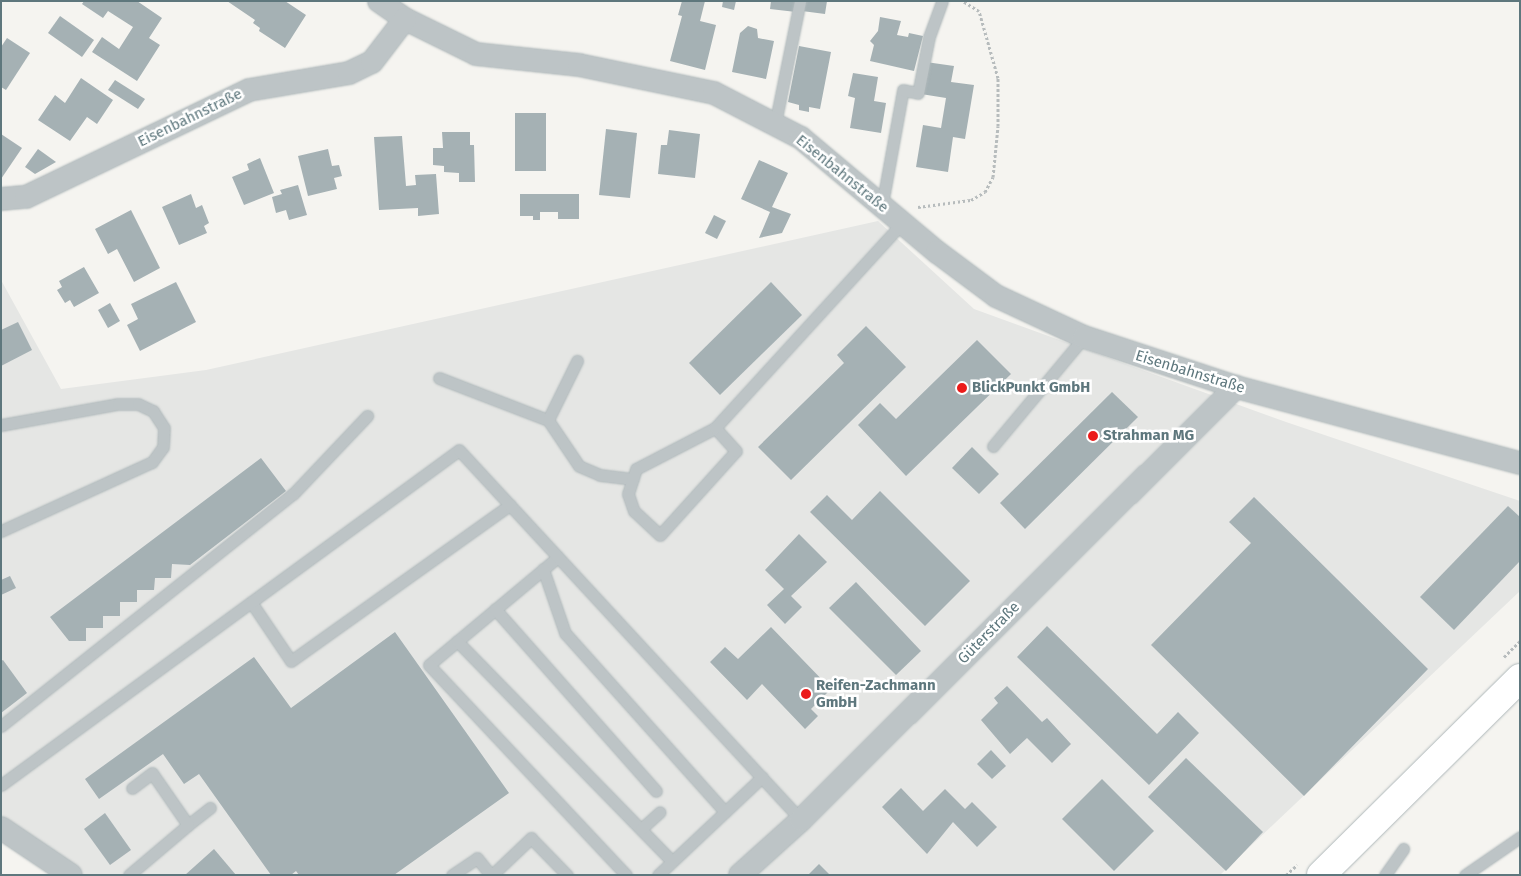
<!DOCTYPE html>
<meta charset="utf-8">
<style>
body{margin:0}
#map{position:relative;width:1521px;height:876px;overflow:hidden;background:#f5f4f0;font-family:"Fira Sans",sans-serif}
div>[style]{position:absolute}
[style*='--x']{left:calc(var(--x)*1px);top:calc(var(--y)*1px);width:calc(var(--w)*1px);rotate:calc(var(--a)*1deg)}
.built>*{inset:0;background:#e5e6e4}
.building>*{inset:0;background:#a5b1b4}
.path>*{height:3px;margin-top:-1.5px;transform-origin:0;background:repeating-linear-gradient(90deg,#b7bcbd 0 2.5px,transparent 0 5px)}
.roads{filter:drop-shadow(0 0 1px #afb8ba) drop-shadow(0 0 1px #afb8ba)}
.lane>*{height:11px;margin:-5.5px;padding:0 5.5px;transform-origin:5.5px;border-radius:5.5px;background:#bdc4c6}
.street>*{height:22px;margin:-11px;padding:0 11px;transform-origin:11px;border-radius:11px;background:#bdc4c6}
.secondary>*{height:28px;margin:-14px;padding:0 14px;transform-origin:14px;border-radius:14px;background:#fff}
.dots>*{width:14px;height:14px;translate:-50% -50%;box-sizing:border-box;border:2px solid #fff;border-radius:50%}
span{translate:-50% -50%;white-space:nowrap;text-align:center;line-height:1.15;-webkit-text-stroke:5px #fff;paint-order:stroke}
.street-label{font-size:15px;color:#5e777d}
.poi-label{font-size:15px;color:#5e777d;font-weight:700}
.left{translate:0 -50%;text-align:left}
.frame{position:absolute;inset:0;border:2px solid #5e777d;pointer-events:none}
</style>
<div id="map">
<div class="built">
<div style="clip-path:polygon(878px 221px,974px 309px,1286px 422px,1520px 501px,1520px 591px,1220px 875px,78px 875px,1px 829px,1px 280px,61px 389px,206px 370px)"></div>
</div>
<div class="building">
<div style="clip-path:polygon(84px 1px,137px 1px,162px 18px,149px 38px,160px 45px,137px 81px,92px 52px,102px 37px,119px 49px,133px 27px,108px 11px,103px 18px,82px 4px)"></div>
<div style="clip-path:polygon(227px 1px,285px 1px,306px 15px,285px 48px,259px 31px,260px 28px,253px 23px,255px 20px)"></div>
<div style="clip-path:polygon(682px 1px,705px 1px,700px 21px,716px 25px,705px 70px,670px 61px,682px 16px,678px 15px)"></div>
<div style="clip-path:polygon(723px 1px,736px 1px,734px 10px,722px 7px)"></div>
<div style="clip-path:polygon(771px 1px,797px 1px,796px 12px,770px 9px)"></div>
<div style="clip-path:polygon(803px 1px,827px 1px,825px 14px,802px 11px)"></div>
<div style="clip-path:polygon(60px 16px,94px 40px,82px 57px,48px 33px)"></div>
<div style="clip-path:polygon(880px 17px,901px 21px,897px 35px,908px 37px,909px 33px,923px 36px,914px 71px,870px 61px,874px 45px,870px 41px,878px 31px)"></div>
<div style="clip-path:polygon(748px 26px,757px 29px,758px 38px,774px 41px,766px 79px,732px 72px,740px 33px)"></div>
<div style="clip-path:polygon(7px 38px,30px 53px,6px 90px,1px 87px,1px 47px)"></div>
<div style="clip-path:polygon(799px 46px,831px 52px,820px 109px,809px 107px,809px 112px,799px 110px,799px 105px,788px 102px)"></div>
<div style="clip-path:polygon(926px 62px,954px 66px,951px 82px,974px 85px,965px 139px,953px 137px,948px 172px,916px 167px,923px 125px,941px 128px,946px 98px,921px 94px)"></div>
<div style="clip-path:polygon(853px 73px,878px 77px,874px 101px,886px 103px,881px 133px,850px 128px,855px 98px,848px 96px)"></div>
<div style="clip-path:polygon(81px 78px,113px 100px,97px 124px,87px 117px,70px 141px,38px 120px,55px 95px,65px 103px)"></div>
<div style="clip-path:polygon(115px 80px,145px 99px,138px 109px,108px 90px)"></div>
<div style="clip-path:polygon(515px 113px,546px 113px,546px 171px,515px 171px)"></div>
<div style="clip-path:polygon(606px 129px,637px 133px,630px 198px,599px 195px)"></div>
<div style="clip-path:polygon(669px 130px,700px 134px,695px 178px,658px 174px,661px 145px,667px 145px)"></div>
<div style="clip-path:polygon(442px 132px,470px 132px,470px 145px,474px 145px,475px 182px,459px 182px,459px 173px,444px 172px,444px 166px,433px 165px,433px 148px,443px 148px)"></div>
<div style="clip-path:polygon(1px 134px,22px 148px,1px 179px)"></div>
<div style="clip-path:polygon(402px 136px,406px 186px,416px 185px,415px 175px,436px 174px,439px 214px,418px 216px,418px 208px,379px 210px,374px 137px)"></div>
<div style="clip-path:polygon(38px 149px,56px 162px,35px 174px,25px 167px)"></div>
<div style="clip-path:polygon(328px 149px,332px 166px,339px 165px,342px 176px,334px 178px,337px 189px,308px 196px,298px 156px)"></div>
<div style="clip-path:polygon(260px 158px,274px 193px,244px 205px,232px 177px,249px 170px,247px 164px)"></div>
<div style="clip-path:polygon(759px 160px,788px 173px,772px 207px,791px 214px,782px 233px,759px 238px,770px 212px,741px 199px)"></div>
<div style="clip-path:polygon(298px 185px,307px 215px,289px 220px,286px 210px,276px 213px,272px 197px,282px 194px,280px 190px)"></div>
<div style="clip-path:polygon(191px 194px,196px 208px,202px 205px,209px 223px,204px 226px,207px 233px,179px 245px,162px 207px)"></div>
<div style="clip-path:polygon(520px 194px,579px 194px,579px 219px,558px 219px,558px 212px,540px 212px,540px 220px,533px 220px,533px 216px,520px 216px)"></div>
<div style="clip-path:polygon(131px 210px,160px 268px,134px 282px,117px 249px,108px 254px,95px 229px)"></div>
<div style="clip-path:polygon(714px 215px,726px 221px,717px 239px,705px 233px)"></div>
<div style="clip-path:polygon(84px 267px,99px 293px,74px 307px,70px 300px,65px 303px,57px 290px,62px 287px,59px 281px)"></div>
<div style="clip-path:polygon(176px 282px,196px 322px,140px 351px,127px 325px,138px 319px,131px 304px)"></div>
<div style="clip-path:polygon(771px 282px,802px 315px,720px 395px,689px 363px)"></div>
<div style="clip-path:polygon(110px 303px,120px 321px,108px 328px,98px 310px)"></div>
<div style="clip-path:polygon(18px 322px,32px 350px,1px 366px,1px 330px)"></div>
<div style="clip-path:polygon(866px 326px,906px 367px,791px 480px,758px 447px,844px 363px,837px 355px)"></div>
<div style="clip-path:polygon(977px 340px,1011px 374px,906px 476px,858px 425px,880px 403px,896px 419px)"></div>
<div style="clip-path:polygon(1112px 392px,1138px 417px,1025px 529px,1000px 503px)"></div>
<div style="clip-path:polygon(972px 447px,999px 474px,979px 494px,952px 468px)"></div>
<div style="clip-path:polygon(261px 458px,286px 491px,190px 565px,172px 564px,171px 578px,155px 578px,154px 590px,137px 590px,137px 602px,120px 602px,120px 616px,103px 616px,103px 628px,86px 628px,86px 641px,69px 641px,50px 617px)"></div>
<div style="clip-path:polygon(880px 491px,970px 581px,925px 626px,810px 512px,827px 495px,852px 520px)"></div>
<div style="clip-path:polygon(1254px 497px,1428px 669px,1304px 796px,1151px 645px,1251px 543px,1229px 522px)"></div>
<div style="clip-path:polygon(1508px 506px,1520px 517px,1520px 561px,1454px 630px,1420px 597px)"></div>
<div style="clip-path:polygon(799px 534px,827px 562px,791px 596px,802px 607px,785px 624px,767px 605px,784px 589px,765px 570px)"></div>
<div style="clip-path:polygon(10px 576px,16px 588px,1px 595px,1px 580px)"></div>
<div style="clip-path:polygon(856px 582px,921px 651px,896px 675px,829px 608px)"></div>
<div style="clip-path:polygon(1047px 626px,1157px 734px,1178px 712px,1199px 733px,1149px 785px,1017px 657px)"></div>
<div style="clip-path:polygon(771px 627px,831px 689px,811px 709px,818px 716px,805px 729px,762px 684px,747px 700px,710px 662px,725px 647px,738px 659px)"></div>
<div style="clip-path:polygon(395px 632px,509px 793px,394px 875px,299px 875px,296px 871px,291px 875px,271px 875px,199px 774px,184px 784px,163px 754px,99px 799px,85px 779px,254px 657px,291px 708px)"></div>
<div style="clip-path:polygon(3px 660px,27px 693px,1px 713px,1px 661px)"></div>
<div style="clip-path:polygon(1007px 686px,1042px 722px,1047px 718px,1071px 744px,1052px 763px,1027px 738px,1010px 754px,981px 720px,998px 703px,994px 698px)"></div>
<div style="clip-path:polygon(991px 750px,1006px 766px,992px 779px,977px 764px)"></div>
<div style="clip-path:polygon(1186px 758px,1263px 832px,1226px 871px,1148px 797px)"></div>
<div style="clip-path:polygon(1102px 779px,1154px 831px,1114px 871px,1062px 819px)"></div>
<div style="clip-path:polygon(901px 788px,923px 811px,945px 789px,965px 809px,972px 802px,997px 827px,977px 847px,953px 822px,927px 854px,882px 807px)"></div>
<div style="clip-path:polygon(105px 813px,131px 850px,110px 865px,84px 829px)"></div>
<div style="clip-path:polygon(214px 849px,236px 875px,185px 875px)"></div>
<div style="clip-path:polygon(819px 864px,830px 875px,808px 875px)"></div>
</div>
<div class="path">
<div style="--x:918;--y:207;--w:53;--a:-7.5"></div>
<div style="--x:971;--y:200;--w:16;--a:-30"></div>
<div style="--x:985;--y:192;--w:17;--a:-62"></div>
<div style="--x:993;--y:177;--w:51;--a:-84.4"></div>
<div style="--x:998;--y:126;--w:48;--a:-90"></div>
<div style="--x:998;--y:78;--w:70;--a:-105.8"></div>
<div style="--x:979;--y:11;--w:19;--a:-148"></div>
<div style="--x:1504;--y:657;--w:23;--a:-45"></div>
<div style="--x:1286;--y:875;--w:15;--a:-42"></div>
</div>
<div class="roads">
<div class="lane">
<div style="--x:775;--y:124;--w:126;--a:-78.5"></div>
<div style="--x:882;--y:205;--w:117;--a:-79.7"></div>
<div style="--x:903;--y:90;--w:15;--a:11"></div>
<div style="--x:918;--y:93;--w:57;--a:-78.9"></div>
<div style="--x:929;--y:37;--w:38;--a:-70"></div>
<div style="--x:439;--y:378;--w:117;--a:21.1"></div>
<div style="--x:548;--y:420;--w:55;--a:56"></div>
<div style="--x:579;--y:466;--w:23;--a:23"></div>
<div style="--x:600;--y:475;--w:33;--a:7"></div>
<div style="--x:548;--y:420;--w:66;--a:-63.8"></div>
<div style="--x:1;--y:425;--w:119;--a:-10.2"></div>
<div style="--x:118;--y:404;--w:20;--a:0"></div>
<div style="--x:138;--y:404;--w:17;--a:25"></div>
<div style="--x:153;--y:411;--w:20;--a:57"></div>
<div style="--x:164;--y:428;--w:19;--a:93"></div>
<div style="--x:163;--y:447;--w:19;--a:126"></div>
<div style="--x:152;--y:462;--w:166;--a:155.4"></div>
<div style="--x:715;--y:428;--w:89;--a:152.6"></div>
<div style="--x:636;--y:469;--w:26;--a:108"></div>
<div style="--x:628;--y:494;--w:18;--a:71"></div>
<div style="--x:634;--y:511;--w:35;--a:43"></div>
<div style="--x:660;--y:535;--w:113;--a:-47.9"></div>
<div style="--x:736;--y:451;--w:31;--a:-132"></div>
<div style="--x:715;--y:428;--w:277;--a:-47.6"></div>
<div style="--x:993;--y:446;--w:142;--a:-50.1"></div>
<div style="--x:558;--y:557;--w:168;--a:140.1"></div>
<div style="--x:429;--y:665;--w:288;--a:46.8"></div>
<div style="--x:543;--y:569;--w:68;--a:71"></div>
<div style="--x:565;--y:633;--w:240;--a:48.2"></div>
<div style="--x:251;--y:602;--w:71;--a:55.9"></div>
<div style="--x:291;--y:661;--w:269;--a:-35.5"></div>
<div style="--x:495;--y:609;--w:243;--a:48.5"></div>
<div style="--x:457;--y:641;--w:308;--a:45.7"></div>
<div style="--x:1;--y:726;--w:373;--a:-38.5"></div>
<div style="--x:293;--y:494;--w:108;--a:-46.5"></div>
<div style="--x:1;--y:785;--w:567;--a:-36.18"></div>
<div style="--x:459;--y:450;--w:504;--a:47.25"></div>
<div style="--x:188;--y:825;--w:28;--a:-38"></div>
<div style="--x:641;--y:829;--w:25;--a:-42"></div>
<div style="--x:129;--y:875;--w:77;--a:-40.3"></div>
<div style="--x:188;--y:825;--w:63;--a:-124.7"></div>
<div style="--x:152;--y:773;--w:25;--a:143"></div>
<div style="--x:452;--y:875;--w:30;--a:-34"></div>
<div style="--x:477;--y:858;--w:22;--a:51"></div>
<div style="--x:492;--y:875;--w:54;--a:-43.5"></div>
<div style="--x:531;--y:838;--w:52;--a:45.8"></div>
<div style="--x:658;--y:875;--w:143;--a:-43.3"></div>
<div style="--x:1385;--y:875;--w:32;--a:-55"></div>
<div style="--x:1465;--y:875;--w:67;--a:-34.6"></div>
</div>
<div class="street">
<div style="--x:379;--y:1;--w:32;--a:35"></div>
<div style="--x:405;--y:19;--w:79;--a:26.2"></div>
<div style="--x:476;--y:54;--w:104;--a:6.1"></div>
<div style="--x:579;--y:65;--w:138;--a:11.7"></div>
<div style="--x:714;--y:93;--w:98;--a:27.3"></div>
<div style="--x:801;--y:138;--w:177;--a:40"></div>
<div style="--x:937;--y:252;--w:74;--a:36.7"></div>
<div style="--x:996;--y:296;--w:97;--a:25"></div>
<div style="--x:1084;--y:337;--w:160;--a:18.2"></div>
<div style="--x:1236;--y:387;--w:294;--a:15"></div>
<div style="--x:1;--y:199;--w:25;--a:-5"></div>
<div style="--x:26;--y:197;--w:247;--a:-25.6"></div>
<div style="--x:249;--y:90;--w:101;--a:-9.6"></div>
<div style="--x:349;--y:73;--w:25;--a:-26"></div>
<div style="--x:372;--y:62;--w:54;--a:-52.5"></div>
<div style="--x:1;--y:828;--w:84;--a:33.9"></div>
<div style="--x:740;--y:875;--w:82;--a:-42"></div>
<div style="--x:801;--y:820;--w:614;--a:-44.87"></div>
</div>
<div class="secondary">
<div style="--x:1321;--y:875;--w:280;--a:-44.7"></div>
</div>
</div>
<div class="dots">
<div style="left:962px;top:388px;background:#eb1b1a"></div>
<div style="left:1093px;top:436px;background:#eb1b1a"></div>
<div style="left:806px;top:694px;background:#eb1b1a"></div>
</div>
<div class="street-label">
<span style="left:190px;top:118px;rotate:-26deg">Eisenbahnstraße</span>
<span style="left:842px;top:174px;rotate:39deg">Eisenbahnstraße</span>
<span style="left:1190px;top:372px;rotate:17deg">Eisenbahnstraße</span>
<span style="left:989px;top:633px;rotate:-45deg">Güterstraße</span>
</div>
<div class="poi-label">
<span class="left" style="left:972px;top:388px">BlickPunkt GmbH</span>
<span class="left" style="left:1103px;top:436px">Strahman MG</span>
<span class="left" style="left:816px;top:694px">Reifen-Zachmann<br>GmbH</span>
</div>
<div class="frame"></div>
</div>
